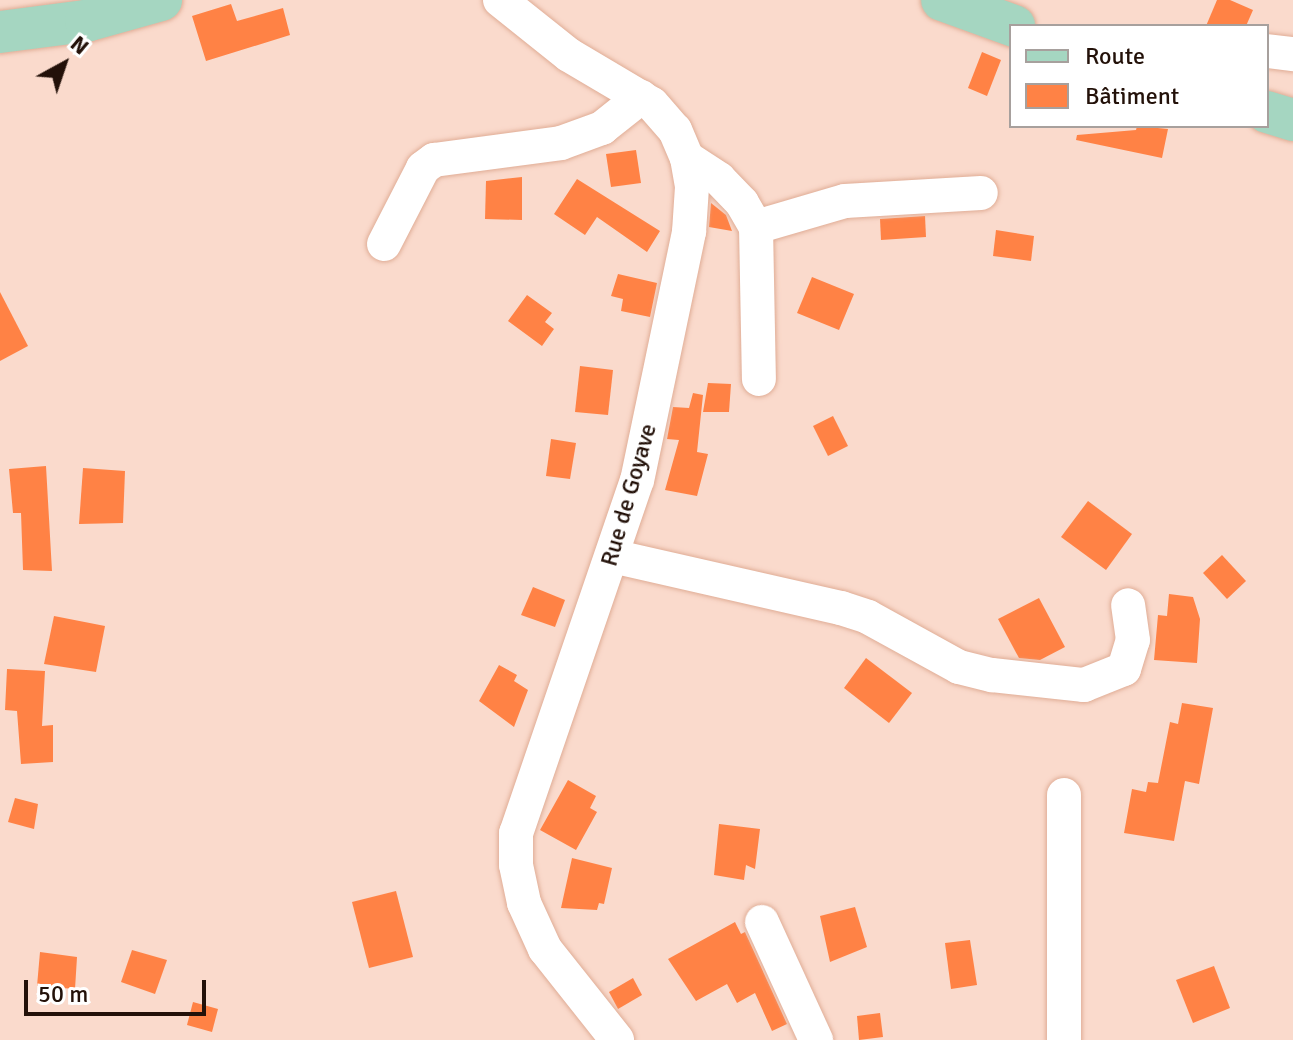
<!DOCTYPE html>
<meta charset="utf-8">
<style>
body{margin:0}
#map{position:relative;width:1293px;height:1040px;overflow:hidden;background:#fadacc;font-family:Signika,sans-serif}
div>[style]{position:absolute}
[style*='--x']{left:calc(var(--x)*1px);top:calc(var(--y)*1px);width:calc(var(--w)*1px);rotate:calc(var(--a)*1deg)}
.building>*{inset:0;background:#ff8245}
.roads{filter:drop-shadow(0 0 2px #e0ad96) drop-shadow(0 0 2px #e0ad96)}
.minor>*{height:34px;margin:-17px;padding:0 17px;transform-origin:17px;border-radius:17px;background:#fff}
.major>*{height:42px;margin:-21px;padding:0 21px;transform-origin:21px;border-radius:21px;background:#a5d6c1}
span{translate:-50% -50%;white-space:nowrap;text-align:center;line-height:1.15;-webkit-text-stroke:6px #fff;paint-order:stroke}
.street-label{font-size:24px;color:#231109}
.legend{position:absolute;left:1009px;top:24px;width:260px;height:104px;box-sizing:border-box;background:#fff;border:2px solid #a7a09d;margin:0;padding:10px 14px;list-style:none;font-size:24px;color:#231109}
.legend li{display:flex;align-items:center;gap:16px;height:40px}
.legend b{width:40px;border:2px solid #a7a09d}
.north{position:absolute;left:24px;top:24px;width:80px;height:80px;-webkit-text-stroke:6px #fff;paint-order:stroke;rotate:40deg;font-size:22px;font-weight:700;line-height:32px;text-align:center;color:#231109}
.north::after{content:'';display:block;margin:auto;width:28px;height:36px;background:#231109;clip-path:polygon(50% 0,100% 100%,50% 72%,0 100%)}
.scale{position:absolute;left:24px;top:980px;width:182px;height:36px;box-sizing:border-box;border:4px solid #231109;border-top:0;padding-left:10px;font-size:24px;line-height:28px;white-space:nowrap;color:#231109;-webkit-text-stroke:6px #fff;paint-order:stroke}
</style>
<div id="map">
<div class="building">
<div style="clip-path:polygon(1217px 0,1230px 0,1253px 10px,1246px 26px,1206px 26px)"></div>
<div style="clip-path:polygon(231px 4px,237px 21px,283px 8px,290px 35px,206px 61px,192px 16px)"></div>
<div style="clip-path:polygon(982px 52px,1001px 60px,987px 96px,968px 88px)"></div>
<div style="clip-path:polygon(1137px 126px,1168px 129px,1162px 158px,1076px 140px,1077px 135px,1136px 130px)"></div>
<div style="clip-path:polygon(636px 150px,641px 183px,611px 187px,606px 154px)"></div>
<div style="clip-path:polygon(522px 177px,522px 220px,485px 219px,486px 181px)"></div>
<div style="clip-path:polygon(577px 179px,660px 231px,647px 252px,597px 217px,585px 235px,554px 214px)"></div>
<div style="clip-path:polygon(711px 203px,726px 215px,732px 231px,709px 227px)"></div>
<div style="clip-path:polygon(925px 216px,926px 237px,881px 240px,880px 219px)"></div>
<div style="clip-path:polygon(996px 230px,1034px 236px,1031px 261px,993px 256px)"></div>
<div style="clip-path:polygon(618px 274px,657px 283px,650px 317px,621px 311px,623px 299px,611px 296px)"></div>
<div style="clip-path:polygon(812px 277px,854px 294px,839px 330px,797px 313px)"></div>
<div style="clip-path:polygon(0 292px,28px 346px,0 361px)"></div>
<div style="clip-path:polygon(527px 295px,552px 313px,545px 322px,554px 329px,542px 346px,508px 321px)"></div>
<div style="clip-path:polygon(580px 366px,613px 370px,608px 415px,575px 412px)"></div>
<div style="clip-path:polygon(708px 383px,731px 384px,729px 412px,703px 412px)"></div>
<div style="clip-path:polygon(693px 393px,703px 395px,697px 452px,708px 454px,697px 496px,665px 490px,679px 440px,667px 439px,673px 407px,689px 408px)"></div>
<div style="clip-path:polygon(833px 416px,848px 446px,828px 456px,813px 426px)"></div>
<div style="clip-path:polygon(551px 439px,576px 443px,570px 479px,546px 476px)"></div>
<div style="clip-path:polygon(46px 466px,52px 571px,23px 570px,21px 513px,13px 513px,9px 469px)"></div>
<div style="clip-path:polygon(83px 468px,125px 471px,123px 523px,79px 524px)"></div>
<div style="clip-path:polygon(1088px 501px,1132px 534px,1106px 570px,1061px 537px)"></div>
<div style="clip-path:polygon(1222px 555px,1246px 581px,1227px 599px,1203px 573px)"></div>
<div style="clip-path:polygon(533px 587px,565px 600px,555px 627px,521px 615px)"></div>
<div style="clip-path:polygon(1169px 594px,1193px 597px,1200px 619px,1197px 663px,1154px 660px,1158px 615px,1167px 616px)"></div>
<div style="clip-path:polygon(1039px 598px,1065px 647px,1040px 660px,1019px 658px,998px 619px)"></div>
<div style="clip-path:polygon(54px 616px,105px 626px,96px 672px,44px 664px)"></div>
<div style="clip-path:polygon(866px 658px,912px 693px,889px 723px,844px 688px)"></div>
<div style="clip-path:polygon(499px 665px,517px 675px,514px 681px,528px 690px,514px 727px,479px 701px)"></div>
<div style="clip-path:polygon(7px 669px,45px 671px,42px 726px,53px 725px,53px 762px,21px 764px,17px 711px,5px 710px)"></div>
<div style="clip-path:polygon(1182px 703px,1213px 708px,1199px 784px,1185px 781px,1174px 841px,1124px 833px,1132px 789px,1146px 792px,1148px 782px,1158px 783px,1170px 722px,1178px 724px)"></div>
<div style="clip-path:polygon(568px 780px,596px 796px,590px 808px,597px 812px,576px 850px,540px 830px)"></div>
<div style="clip-path:polygon(15px 798px,38px 804px,34px 829px,8px 822px)"></div>
<div style="clip-path:polygon(719px 824px,760px 829px,755px 869px,746px 865px,744px 880px,714px 875px)"></div>
<div style="clip-path:polygon(572px 858px,612px 868px,604px 904px,599px 903px,597px 910px,561px 908px)"></div>
<div style="clip-path:polygon(396px 891px,413px 957px,369px 968px,352px 902px)"></div>
<div style="clip-path:polygon(855px 907px,867px 947px,830px 962px,820px 916px)"></div>
<div style="clip-path:polygon(735px 922px,741px 934px,745px 932px,787px 1024px,772px 1031px,755px 993px,737px 1003px,727px 984px,696px 1001px,668px 959px)"></div>
<div style="clip-path:polygon(970px 940px,977px 985px,951px 989px,945px 943px)"></div>
<div style="clip-path:polygon(132px 950px,167px 960px,155px 994px,121px 982px)"></div>
<div style="clip-path:polygon(40px 952px,77px 957px,75px 989px,37px 986px)"></div>
<div style="clip-path:polygon(1214px 966px,1230px 1008px,1193px 1023px,1176px 980px)"></div>
<div style="clip-path:polygon(633px 978px,642px 995px,618px 1009px,609px 992px)"></div>
<div style="clip-path:polygon(193px 1002px,218px 1009px,212px 1032px,187px 1025px)"></div>
<div style="clip-path:polygon(880px 1013px,883px 1037px,859px 1040px,857px 1016px)"></div>
</div>
<div class="roads">
<div class="minor">
<div style="--x:500;--y:0;--w:88;--a:38.6"></div>
<div style="--x:569;--y:55;--w:96;--a:30.6"></div>
<div style="--x:652;--y:104;--w:35;--a:49"></div>
<div style="--x:675;--y:130;--w:30;--a:67"></div>
<div style="--x:687;--y:158;--w:29;--a:80"></div>
<div style="--x:692;--y:187;--w:45;--a:93.8"></div>
<div style="--x:689;--y:232;--w:253;--a:101.8"></div>
<div style="--x:637;--y:480;--w:373;--a:108.9"></div>
<div style="--x:516;--y:833;--w:32;--a:90"></div>
<div style="--x:516;--y:865;--w:39;--a:78"></div>
<div style="--x:524;--y:903;--w:51;--a:65.5"></div>
<div style="--x:545;--y:949;--w:116;--a:51.6"></div>
<div style="--x:1267;--y:51;--w:26;--a:7"></div>
<div style="--x:687;--y:158;--w:38;--a:33"></div>
<div style="--x:719;--y:179;--w:33;--a:46"></div>
<div style="--x:742;--y:203;--w:28;--a:60"></div>
<div style="--x:756;--y:227;--w:152;--a:88.9"></div>
<div style="--x:756;--y:227;--w:93;--a:-16.3"></div>
<div style="--x:845;--y:201;--w:136;--a:-3.4"></div>
<div style="--x:384;--y:244;--w:85;--a:-62.8"></div>
<div style="--x:423;--y:168;--w:14;--a:-36"></div>
<div style="--x:434;--y:160;--w:128;--a:-7.6"></div>
<div style="--x:561;--y:143;--w:44;--a:-20.1"></div>
<div style="--x:602;--y:128;--w:50;--a:-38.5"></div>
<div style="--x:612;--y:556;--w:235;--a:12.8"></div>
<div style="--x:841;--y:608;--w:28;--a:18"></div>
<div style="--x:868;--y:617;--w:104;--a:28.8"></div>
<div style="--x:959;--y:667;--w:34;--a:14"></div>
<div style="--x:992;--y:675;--w:93;--a:6.2"></div>
<div style="--x:1084;--y:685;--w:43;--a:-21.8"></div>
<div style="--x:1124;--y:669;--w:30;--a:-73"></div>
<div style="--x:1133;--y:640;--w:35;--a:-98"></div>
<div style="--x:1064;--y:795;--w:245;--a:90"></div>
<div style="--x:762;--y:922;--w:130;--a:65.4"></div>
</div>
<div class="major">
<div style="--x:942;--y:0;--w:77;--a:19.9"></div>
<div style="--x:0;--y:32;--w:87;--a:-7.3"></div>
<div style="--x:86;--y:21;--w:78;--a:-15.6"></div>
<div style="--x:1267;--y:112;--w:27;--a:17"></div>
</div>
</div>
<div class="street-label">
<span style="left:629px;top:495px;rotate:-74deg">Rue de Goyave</span>
</div>
<ul class="legend">
<li><b style="height:10px;background:#a5d6c1"></b>Route</li>
<li><b style="height:22px;background:#ff8245"></b>Bâtiment</li>
</ul>
<div class="north">N</div>
<div class="scale">50 m</div>
</div>
